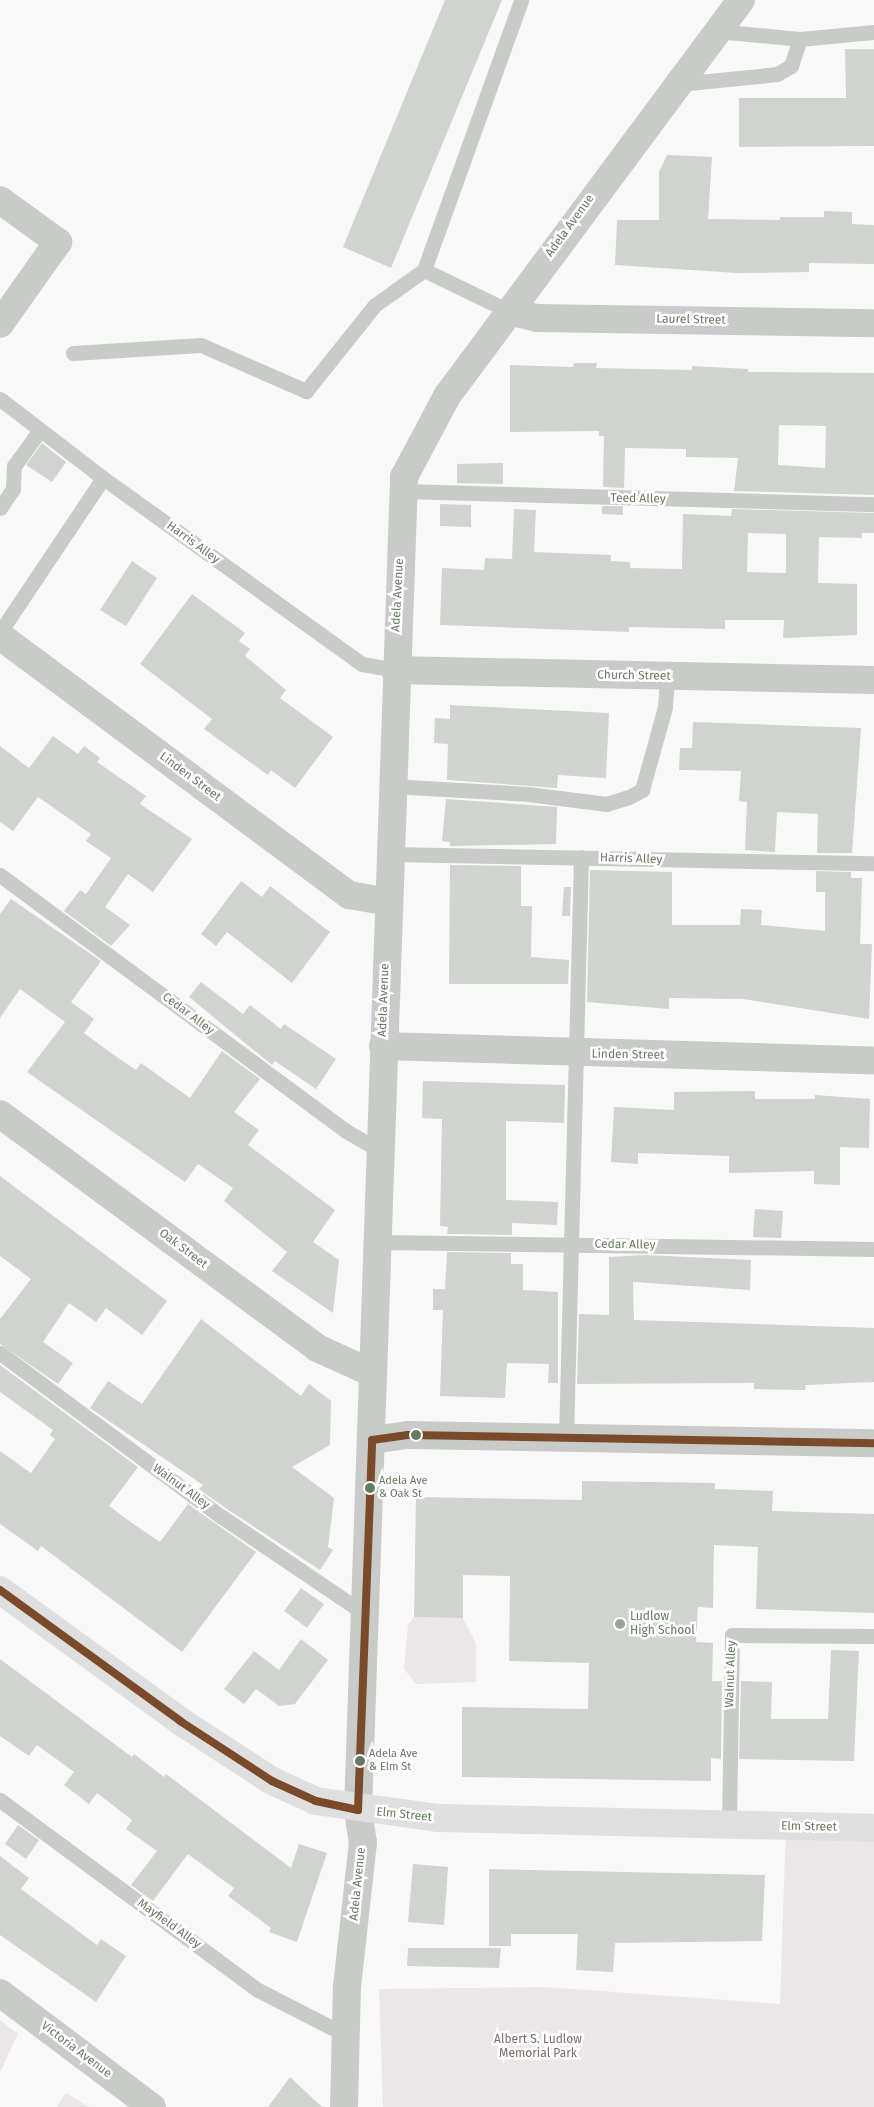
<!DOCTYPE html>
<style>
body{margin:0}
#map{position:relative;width:874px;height:2107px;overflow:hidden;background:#f8f8f8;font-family:"Fira Sans",sans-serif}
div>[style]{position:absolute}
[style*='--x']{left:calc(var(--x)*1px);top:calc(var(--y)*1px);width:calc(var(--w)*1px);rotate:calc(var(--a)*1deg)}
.green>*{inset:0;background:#ebe6e7}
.building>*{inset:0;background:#d1d3d0}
.service>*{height:15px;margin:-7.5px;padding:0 7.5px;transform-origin:7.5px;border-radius:7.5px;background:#c9cbc9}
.minor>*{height:28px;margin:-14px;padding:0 14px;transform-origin:14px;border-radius:14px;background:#c9cbc9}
.tertiary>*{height:28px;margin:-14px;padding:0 14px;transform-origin:14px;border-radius:14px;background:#c9cbc9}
.secondary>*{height:28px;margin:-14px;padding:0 14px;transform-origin:14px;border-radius:14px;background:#dedfde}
.bus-1>*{height:8px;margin:-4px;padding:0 4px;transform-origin:4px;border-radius:4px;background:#7a4b2a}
.dots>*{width:14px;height:14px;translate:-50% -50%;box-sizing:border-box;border:2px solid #fff;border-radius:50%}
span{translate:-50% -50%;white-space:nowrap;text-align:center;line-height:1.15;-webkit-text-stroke:5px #fff;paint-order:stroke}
.bus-label{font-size:11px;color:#667a61}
.left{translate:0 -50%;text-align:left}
.street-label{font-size:12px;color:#667a61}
.poi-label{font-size:12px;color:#667a61}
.park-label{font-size:12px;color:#7d6b68}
</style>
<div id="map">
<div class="green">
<div style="clip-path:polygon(414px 1617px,463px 1618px,476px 1643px,476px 1682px,416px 1684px,404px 1669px,408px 1625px)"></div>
<div style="clip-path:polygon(786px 1826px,874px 1828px,874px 2107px,383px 2107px,379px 1989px,545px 1987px,780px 2004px)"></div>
<div style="clip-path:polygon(0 2020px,18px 2034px,0 2072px)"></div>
<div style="clip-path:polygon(66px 2092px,66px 2093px,89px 2107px,57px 2107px)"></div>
</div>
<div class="building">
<div style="clip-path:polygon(445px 0,502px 0,391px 268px,343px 247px)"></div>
<div style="clip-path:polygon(845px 49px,874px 49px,874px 146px,739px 147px,739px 98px,846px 98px)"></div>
<div style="clip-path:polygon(667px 155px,712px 157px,708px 219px,780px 220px,780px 217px,824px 217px,824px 211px,852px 212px,852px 224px,874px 225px,874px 264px,809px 263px,809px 272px,737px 273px,615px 265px,617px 220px,659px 220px,659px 172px)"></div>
<div style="clip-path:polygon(evenodd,574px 363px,597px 363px,596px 368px,692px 370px,692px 366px,748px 369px,748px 372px,874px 373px,874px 495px,734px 491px,738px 458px,686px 457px,686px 449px,625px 448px,624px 488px,603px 487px,604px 436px,599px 436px,599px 431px,510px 432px,510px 365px,573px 367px,574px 363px,779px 425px,826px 426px,825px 468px,778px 465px,779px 425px)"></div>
<div style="clip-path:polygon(42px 443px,66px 462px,52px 482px,26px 465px)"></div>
<div style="clip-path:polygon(503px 463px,503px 484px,457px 483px,457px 464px)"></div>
<div style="clip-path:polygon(440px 504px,471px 505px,471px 527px,440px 526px)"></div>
<div style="clip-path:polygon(602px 506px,623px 506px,623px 515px,602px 514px)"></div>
<div style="clip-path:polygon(evenodd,514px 509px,536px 510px,534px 552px,611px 555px,611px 561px,630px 562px,630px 568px,682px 569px,683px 514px,731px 516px,732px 509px,874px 513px,874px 533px,862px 533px,862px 538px,819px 537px,818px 583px,857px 584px,857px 635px,783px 638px,784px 620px,725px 620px,725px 629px,629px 627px,629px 632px,440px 625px,442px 568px,484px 570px,485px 558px,512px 559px,514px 509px,748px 533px,786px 534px,786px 573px,747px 572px,748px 533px)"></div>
<div style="clip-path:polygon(132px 561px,157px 578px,126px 626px,100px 610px)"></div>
<div style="clip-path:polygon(192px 594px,245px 633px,239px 641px,250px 649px,245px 656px,286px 690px,280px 698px,333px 737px,295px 788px,271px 770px,268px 775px,204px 729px,212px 719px,140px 664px)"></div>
<div style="clip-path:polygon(450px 705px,609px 713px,606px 778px,558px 775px,557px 788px,447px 780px,448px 744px,434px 743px,435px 718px,450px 719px)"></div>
<div style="clip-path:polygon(693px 722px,861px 728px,852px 853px,817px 853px,818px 814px,777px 812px,775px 852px,745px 850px,747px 802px,739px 801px,741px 771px,679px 770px,680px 748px,692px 748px)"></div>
<div style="clip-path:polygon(53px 736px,78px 754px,84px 746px,100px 758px,97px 762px,146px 796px,140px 804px,192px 839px,153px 892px,128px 874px,105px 907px,130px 925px,111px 946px,64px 911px,80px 890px,86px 894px,111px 858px,86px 841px,91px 834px,38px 797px,13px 831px,0 822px,0 746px,29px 768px)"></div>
<div style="clip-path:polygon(446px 799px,557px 807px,556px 844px,450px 846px,450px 842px,442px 841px)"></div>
<div style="clip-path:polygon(450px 865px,521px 866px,521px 906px,532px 906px,531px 957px,569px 960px,568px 984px,449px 984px)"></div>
<div style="clip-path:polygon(590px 870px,672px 872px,672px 925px,740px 925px,741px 909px,762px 910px,761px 925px,825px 931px,825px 892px,816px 892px,816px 871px,851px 872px,851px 878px,862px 878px,860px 944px,872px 944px,869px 1019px,743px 999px,669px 998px,669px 1009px,587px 1002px)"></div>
<div style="clip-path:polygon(241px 881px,262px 897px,270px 886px,330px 932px,292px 983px,227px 932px,216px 946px,201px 934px)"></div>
<div style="clip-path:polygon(564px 887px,571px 887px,570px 916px,562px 916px)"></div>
<div style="clip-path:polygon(11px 899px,101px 961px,71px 1002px,94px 1019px,84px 1033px,111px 1053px,136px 1070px,141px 1063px,190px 1098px,222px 1051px,260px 1079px,234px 1112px,259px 1130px,248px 1145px,335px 1210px,313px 1242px,339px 1260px,333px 1313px,272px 1271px,287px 1252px,224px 1201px,233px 1188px,198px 1164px,185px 1182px,27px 1072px,65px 1022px,20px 989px,0 1018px,0 914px)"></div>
<div style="clip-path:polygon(201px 982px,243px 1014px,250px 1005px,281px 1029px,284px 1024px,336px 1059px,316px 1089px,275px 1061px,272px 1065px,189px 997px)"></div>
<div style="clip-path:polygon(423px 1081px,565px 1085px,564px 1123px,506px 1121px,506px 1200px,558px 1202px,557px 1225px,512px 1223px,512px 1235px,447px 1234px,448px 1227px,440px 1226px,442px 1119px,422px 1118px)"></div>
<div style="clip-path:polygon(755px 1091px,755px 1099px,815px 1099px,815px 1095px,870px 1099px,869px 1148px,840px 1147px,840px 1185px,814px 1184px,814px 1171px,729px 1173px,729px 1156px,638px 1153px,638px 1164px,611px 1162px,614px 1107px,674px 1110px,674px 1092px)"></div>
<div style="clip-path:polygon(0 1176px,167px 1301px,142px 1335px,106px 1308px,96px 1322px,69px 1303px,43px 1342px,73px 1363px,58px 1384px,0 1344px,0 1319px,31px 1279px,0 1256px)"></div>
<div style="clip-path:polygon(755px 1209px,783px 1211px,781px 1238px,753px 1237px)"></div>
<div style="clip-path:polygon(447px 1252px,511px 1253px,511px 1264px,523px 1264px,523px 1290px,558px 1292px,558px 1383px,548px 1383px,549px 1364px,507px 1363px,505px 1398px,440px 1396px,443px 1310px,433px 1310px,433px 1289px,445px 1289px)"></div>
<div style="clip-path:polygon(645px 1255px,751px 1260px,750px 1290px,633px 1282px,634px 1320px,874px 1328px,874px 1382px,806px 1385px,805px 1390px,754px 1389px,754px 1383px,577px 1384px,579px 1314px,609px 1315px,609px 1257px)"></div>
<div style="clip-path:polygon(201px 1319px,301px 1396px,309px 1384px,331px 1401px,330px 1445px,292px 1467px,334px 1498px,328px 1547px,333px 1550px,320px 1570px,227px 1509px,199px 1489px,203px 1485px,90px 1408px,108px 1381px,142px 1404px)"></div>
<div style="clip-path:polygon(0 1365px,138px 1467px,109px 1506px,132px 1523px,160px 1542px,188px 1504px,256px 1552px,182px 1652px,41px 1546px,38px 1551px,0 1524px,0 1451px,31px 1473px,55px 1439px,50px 1435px,53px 1430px,0 1392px)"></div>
<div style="clip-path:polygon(582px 1481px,715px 1483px,715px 1489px,773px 1491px,772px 1511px,874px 1514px,874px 1613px,756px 1609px,758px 1547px,714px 1545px,713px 1608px,698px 1607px,696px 1642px,713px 1643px,712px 1681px,722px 1681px,721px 1759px,711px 1758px,711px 1781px,462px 1777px,462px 1707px,588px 1709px,589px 1663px,509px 1661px,510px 1576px,463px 1575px,463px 1618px,414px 1617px,416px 1497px,582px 1500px)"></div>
<div style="clip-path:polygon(301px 1588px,324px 1604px,307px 1628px,284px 1611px)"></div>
<div style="clip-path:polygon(301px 1639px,328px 1660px,295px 1704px,279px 1706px,256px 1689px,244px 1704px,224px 1689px,254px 1651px,279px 1670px)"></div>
<div style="clip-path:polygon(831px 1650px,859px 1651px,854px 1761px,739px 1759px,741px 1681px,772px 1682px,771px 1719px,828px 1719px)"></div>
<div style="clip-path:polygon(0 1659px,132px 1757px,134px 1754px,164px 1777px,166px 1774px,291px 1868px,299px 1844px,327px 1853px,297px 1942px,269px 1932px,271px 1928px,228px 1896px,234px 1888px,188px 1854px,153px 1901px,131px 1885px,157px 1851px,126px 1829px,132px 1820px,97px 1793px,89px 1804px,64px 1785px,74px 1772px,37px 1745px,29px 1756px,0 1736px)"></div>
<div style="clip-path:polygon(18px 1825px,39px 1840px,26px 1859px,5px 1844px)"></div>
<div style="clip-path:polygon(0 1856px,29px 1878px,21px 1889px,97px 1945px,101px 1939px,126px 1956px,96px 2002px,0 1935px)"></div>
<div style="clip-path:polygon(413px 1864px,448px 1867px,444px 1925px,408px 1922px)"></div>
<div style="clip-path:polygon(489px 1869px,765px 1875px,762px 1941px,615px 1943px,613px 1972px,576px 1970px,578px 1934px,511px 1934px,511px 1946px,489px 1946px)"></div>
<div style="clip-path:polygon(408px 1948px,501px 1948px,499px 1968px,407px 1966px)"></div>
<div style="clip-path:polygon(290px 2077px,322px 2107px,268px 2107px)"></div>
</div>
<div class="service">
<div style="--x:716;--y:31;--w:84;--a:5.4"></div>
<div style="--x:800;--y:39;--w:74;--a:-5.4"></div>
<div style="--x:679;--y:84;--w:99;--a:-5.8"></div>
<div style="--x:777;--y:74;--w:16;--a:-30"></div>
<div style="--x:791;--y:66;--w:28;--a:-72"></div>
<div style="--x:424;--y:270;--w:94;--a:25.8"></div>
<div style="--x:73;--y:353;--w:128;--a:-3.6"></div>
<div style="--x:201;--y:345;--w:115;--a:23.7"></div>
<div style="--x:306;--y:391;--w:110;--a:-51.3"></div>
<div style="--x:375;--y:305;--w:60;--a:-35.5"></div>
<div style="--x:424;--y:270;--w:287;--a:-70.2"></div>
<div style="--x:0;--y:399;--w:130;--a:37.5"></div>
<div style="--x:103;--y:478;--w:319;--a:35.7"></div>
<div style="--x:362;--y:664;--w:34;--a:10"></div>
<div style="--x:403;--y:491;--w:471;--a:1.6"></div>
<div style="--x:0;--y:508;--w:23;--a:-56"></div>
<div style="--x:13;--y:489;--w:23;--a:-88"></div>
<div style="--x:14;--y:466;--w:44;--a:-54.2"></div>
<div style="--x:0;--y:632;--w:185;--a:-56.2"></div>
<div style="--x:391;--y:786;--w:137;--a:3.3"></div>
<div style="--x:528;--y:794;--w:79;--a:7.3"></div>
<div style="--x:606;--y:804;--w:24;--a:-17"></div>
<div style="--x:629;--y:797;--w:15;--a:-28"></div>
<div style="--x:642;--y:790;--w:86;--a:-74.5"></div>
<div style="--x:665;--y:707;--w:31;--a:-86"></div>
<div style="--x:389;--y:854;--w:485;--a:1.1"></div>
<div style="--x:0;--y:875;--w:430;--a:36.5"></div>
<div style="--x:346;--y:1131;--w:38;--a:30"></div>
<div style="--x:377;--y:1242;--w:497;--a:0.8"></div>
<div style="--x:0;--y:1353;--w:276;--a:36.5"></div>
<div style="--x:222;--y:1517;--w:175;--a:34.1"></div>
<div style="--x:566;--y:1438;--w:581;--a:-88.52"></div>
<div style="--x:0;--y:1800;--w:320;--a:36.4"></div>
<div style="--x:258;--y:1990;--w:99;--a:27.1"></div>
<div style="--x:729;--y:1825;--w:190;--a:-89.1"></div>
<div style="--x:732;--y:1635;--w:142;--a:0.4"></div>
</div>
<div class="minor">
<div style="--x:0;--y:200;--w:72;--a:35.9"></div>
<div style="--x:58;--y:242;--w:100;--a:125.3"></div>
<div style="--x:509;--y:311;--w:29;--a:14"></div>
<div style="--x:537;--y:318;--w:337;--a:0.9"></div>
<div style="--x:0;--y:636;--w:435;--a:36.6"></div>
<div style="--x:349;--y:895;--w:39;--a:10"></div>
<div style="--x:395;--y:670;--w:479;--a:1.2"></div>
<div style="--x:383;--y:1046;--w:491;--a:1.7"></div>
<div style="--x:0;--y:1114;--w:394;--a:36.4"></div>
<div style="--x:317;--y:1348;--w:60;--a:24.4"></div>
<div style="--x:372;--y:1440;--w:36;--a:-8"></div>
<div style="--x:408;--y:1435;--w:466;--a:1"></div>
<div style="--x:0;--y:1993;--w:190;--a:36.9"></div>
<div style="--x:344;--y:2107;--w:120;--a:-88.6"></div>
<div style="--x:347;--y:1987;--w:145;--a:-83.7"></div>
<div style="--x:363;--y:1843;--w:33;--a:-99"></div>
</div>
<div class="tertiary">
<div style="--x:358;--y:1810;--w:1334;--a:-88.02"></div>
<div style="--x:404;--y:477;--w:92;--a:-62"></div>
<div style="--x:447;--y:396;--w:493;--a:-53.4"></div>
</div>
<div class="secondary">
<div style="--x:0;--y:1590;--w:223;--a:36"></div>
<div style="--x:180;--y:1721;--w:110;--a:33.1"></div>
<div style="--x:272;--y:1781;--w:48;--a:24.4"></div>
<div style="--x:316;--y:1801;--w:124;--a:7.9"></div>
<div style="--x:439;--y:1818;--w:435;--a:1.3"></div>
</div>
<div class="bus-1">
<div style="--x:372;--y:1440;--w:36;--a:-8"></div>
<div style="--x:408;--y:1435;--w:466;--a:1"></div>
<div style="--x:0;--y:1590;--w:223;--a:36"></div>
<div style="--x:180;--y:1721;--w:110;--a:33.1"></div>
<div style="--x:272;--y:1781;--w:48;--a:24.4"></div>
<div style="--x:316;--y:1801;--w:43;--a:12.1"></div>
<div style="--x:358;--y:1810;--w:370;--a:-87.8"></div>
</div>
<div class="dots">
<div style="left:416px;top:1435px;background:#667a61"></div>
<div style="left:370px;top:1488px;background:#667a61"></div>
<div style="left:620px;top:1624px;background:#99a696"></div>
<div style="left:360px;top:1761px;background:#667a61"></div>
</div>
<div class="bus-label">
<span class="left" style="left:379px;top:1488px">Adela Ave<br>&amp; Oak St</span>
<span class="left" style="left:369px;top:1761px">Adela Ave<br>&amp; Elm St</span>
</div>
<div class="street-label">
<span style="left:570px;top:226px;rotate:-54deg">Adela Avenue</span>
<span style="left:691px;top:320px;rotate:1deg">Laurel Street</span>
<span style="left:638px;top:499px;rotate:1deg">Teed Alley</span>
<span style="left:193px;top:543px;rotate:36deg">Harris Alley</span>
<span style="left:398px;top:595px;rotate:-87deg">Adela Avenue</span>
<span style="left:634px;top:676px;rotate:1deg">Church Street</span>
<span style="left:190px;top:777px;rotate:37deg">Linden Street</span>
<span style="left:631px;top:859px;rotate:2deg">Harris Alley</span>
<span style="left:384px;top:1000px;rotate:-88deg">Adela Avenue</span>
<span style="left:188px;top:1014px;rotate:37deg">Cedar Alley</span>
<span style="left:628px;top:1055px;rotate:1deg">Linden Street</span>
<span style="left:625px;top:1245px;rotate:1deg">Cedar Alley</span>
<span style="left:183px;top:1249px;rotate:37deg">Oak Street</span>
<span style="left:181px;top:1487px;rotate:36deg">Walnut Alley</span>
<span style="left:731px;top:1674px;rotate:-88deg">Walnut Alley</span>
<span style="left:404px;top:1815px;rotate:6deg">Elm Street</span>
<span style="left:809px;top:1827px;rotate:1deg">Elm Street</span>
<span style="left:358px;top:1884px;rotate:-84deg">Adela Avenue</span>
<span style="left:169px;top:1924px;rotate:36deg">Mayfield Alley</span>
<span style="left:76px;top:2050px;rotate:37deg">Victoria Avenue</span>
</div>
<div class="poi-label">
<span class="left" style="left:630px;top:1624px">Ludlow<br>High School</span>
</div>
<div class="park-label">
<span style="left:538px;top:2047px">Albert S. Ludlow<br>Memorial Park</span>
</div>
</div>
